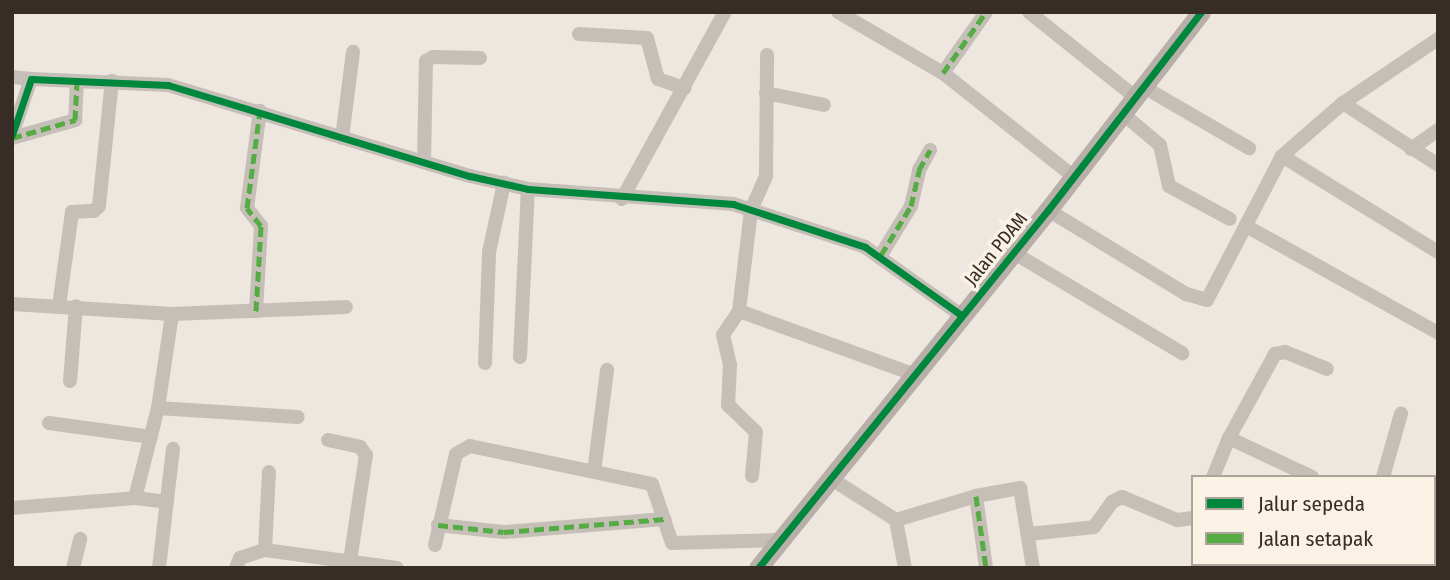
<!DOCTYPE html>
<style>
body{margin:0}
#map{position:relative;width:1450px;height:580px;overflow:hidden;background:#ede7df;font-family:"Fira Sans Condensed",sans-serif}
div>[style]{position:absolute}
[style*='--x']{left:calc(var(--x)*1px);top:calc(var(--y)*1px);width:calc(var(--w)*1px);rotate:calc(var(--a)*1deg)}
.street>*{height:14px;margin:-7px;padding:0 7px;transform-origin:7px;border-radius:7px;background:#c6bfb8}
.secondary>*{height:19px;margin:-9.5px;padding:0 9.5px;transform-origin:9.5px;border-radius:9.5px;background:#b7afa8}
.quiet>*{height:5px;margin-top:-2.5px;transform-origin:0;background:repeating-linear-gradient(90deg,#55ab44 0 10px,transparent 0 15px)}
.cycleway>*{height:7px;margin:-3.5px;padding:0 3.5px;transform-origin:3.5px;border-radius:3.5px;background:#00873e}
span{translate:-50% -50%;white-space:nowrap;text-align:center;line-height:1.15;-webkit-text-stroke:7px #faf2e5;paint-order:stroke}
.street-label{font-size:19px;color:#372c26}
.frame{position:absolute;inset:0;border:14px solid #372c26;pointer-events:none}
.legend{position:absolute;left:1191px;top:475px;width:245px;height:91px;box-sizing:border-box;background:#faf2e5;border:2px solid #aca399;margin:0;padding:9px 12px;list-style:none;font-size:21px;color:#372c26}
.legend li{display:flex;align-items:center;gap:14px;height:35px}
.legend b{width:35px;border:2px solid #aca399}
</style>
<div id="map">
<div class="street">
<div style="--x:838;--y:12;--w:121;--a:30.2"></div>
<div style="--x:943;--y:73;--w:167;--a:38.4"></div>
<div style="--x:1029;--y:12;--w:134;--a:38.7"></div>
<div style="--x:579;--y:34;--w:68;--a:3.4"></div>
<div style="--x:647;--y:38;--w:42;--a:75"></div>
<div style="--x:658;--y:79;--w:28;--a:19"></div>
<div style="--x:943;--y:73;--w:75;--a:-54.8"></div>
<div style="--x:12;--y:77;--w:19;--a:6"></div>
<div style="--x:1142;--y:86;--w:124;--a:30.1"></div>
<div style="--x:766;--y:93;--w:59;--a:11.7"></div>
<div style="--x:1343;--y:103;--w:115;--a:-34"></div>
<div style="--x:1123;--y:114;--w:48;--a:40"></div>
<div style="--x:1160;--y:145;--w:42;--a:77.6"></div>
<div style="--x:1169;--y:186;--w:69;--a:28.4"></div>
<div style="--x:12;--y:135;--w:59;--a:-71.3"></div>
<div style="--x:31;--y:79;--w:137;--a:2.5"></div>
<div style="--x:168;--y:85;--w:315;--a:16.8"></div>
<div style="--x:470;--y:176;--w:59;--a:12.6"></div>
<div style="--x:528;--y:189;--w:206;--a:4.2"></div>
<div style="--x:733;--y:204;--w:139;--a:18"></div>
<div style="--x:865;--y:247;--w:118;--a:35.3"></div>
<div style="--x:12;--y:138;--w:66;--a:-15.9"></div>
<div style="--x:75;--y:120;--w:39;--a:-87"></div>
<div style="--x:342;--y:138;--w:87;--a:-82.7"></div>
<div style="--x:1411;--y:149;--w:33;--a:-35"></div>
<div style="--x:1282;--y:156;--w:183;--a:31.6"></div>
<div style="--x:424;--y:162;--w:101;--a:-88.9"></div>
<div style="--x:426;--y:61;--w:8;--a:-30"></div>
<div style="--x:433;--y:57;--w:47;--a:1.2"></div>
<div style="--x:622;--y:199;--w:213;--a:-61.2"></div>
<div style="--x:1048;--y:210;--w:162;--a:31.3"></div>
<div style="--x:1186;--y:294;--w:22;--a:16"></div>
<div style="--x:1207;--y:300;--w:162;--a:-62.5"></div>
<div style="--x:1282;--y:156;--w:81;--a:-41"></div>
<div style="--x:1343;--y:103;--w:113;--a:33.1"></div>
<div style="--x:1246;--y:226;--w:220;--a:29.1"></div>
<div style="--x:1014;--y:253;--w:196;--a:30.8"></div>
<div style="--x:881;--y:255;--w:57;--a:-58.5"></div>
<div style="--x:911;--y:206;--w:37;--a:-77"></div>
<div style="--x:919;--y:170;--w:23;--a:-61"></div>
<div style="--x:12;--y:304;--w:160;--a:3.6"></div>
<div style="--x:172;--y:314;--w:174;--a:-2.3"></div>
<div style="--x:59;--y:306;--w:95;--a:-82.1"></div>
<div style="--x:72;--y:212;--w:22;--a:-3"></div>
<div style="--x:94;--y:211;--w:7;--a:-45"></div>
<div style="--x:99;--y:206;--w:126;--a:-84.1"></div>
<div style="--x:256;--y:311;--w:85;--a:-86.6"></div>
<div style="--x:261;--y:226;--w:23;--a:-128"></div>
<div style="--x:247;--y:208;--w:98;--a:-82.4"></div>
<div style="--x:739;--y:311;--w:185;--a:19.9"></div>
<div style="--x:520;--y:357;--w:168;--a:-87.3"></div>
<div style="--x:485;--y:363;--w:111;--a:-87.9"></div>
<div style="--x:489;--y:252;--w:71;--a:-77.7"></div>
<div style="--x:70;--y:381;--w:75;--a:-85.4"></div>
<div style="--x:158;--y:408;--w:140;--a:3.7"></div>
<div style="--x:49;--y:423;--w:103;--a:7.8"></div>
<div style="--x:1229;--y:438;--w:92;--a:25.2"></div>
<div style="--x:328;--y:440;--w:33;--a:12"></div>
<div style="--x:360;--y:447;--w:10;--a:53"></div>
<div style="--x:366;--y:455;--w:114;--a:98.6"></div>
<div style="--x:594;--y:472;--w:103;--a:-82.7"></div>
<div style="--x:752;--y:476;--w:44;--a:-84.8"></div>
<div style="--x:756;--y:432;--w:39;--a:-136"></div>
<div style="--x:728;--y:405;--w:40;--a:-87.1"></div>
<div style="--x:730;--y:365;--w:31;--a:-103"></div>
<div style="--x:723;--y:335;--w:29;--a:-56"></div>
<div style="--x:739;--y:311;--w:102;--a:-83.2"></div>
<div style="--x:751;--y:210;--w:37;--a:-66"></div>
<div style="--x:766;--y:176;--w:121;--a:-89.5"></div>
<div style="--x:1213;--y:477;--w:42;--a:-67.7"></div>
<div style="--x:1229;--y:438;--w:96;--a:-61.3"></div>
<div style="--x:1275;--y:354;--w:10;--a:-11"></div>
<div style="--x:1285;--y:352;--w:45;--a:22"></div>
<div style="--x:1383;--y:477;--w:66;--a:-74.1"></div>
<div style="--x:830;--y:478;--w:78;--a:32.5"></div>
<div style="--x:896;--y:520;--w:84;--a:-16.7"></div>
<div style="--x:976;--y:496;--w:45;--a:-10.3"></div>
<div style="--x:1020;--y:488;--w:81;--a:80.8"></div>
<div style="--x:976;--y:496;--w:73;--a:82.1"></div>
<div style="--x:135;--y:498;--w:93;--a:-75.7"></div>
<div style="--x:158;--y:408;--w:95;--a:-81.5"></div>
<div style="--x:12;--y:508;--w:123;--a:-4.6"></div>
<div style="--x:135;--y:498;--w:32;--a:7"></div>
<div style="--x:1434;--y:515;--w:4;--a:14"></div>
<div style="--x:896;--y:520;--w:49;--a:79.4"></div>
<div style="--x:438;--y:525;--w:66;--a:6.1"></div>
<div style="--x:504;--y:532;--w:161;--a:-4.6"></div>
<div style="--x:1029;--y:534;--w:65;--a:-6.1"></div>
<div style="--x:1094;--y:527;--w:31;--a:-54"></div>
<div style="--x:1112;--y:502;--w:11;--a:-27"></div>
<div style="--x:1122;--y:497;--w:60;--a:22.7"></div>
<div style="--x:1177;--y:520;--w:16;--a:-7"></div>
<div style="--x:435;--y:545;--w:93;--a:-77"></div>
<div style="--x:456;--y:454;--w:16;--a:-30"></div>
<div style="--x:470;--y:446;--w:186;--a:11.8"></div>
<div style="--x:652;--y:484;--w:62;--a:71.3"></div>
<div style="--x:672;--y:543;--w:106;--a:-1.6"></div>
<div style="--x:265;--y:550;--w:78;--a:-87.1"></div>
<div style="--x:73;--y:568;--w:30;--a:-76"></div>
<div style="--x:159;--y:568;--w:120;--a:-83.3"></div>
<div style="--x:236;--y:568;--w:11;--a:-68"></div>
<div style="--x:240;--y:558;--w:26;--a:-18"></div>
<div style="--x:265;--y:550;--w:133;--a:7.8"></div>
<div style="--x:1317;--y:568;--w:4;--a:-76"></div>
</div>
<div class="secondary">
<div style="--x:758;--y:568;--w:461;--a:-51"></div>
<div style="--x:1048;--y:210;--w:250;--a:-52.3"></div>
</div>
<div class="quiet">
<div style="--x:943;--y:73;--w:75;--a:-54.8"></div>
<div style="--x:12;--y:138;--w:66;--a:-15.9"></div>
<div style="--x:75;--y:120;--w:39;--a:-87"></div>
<div style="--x:881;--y:255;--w:57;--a:-58.5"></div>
<div style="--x:911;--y:206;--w:37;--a:-77"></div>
<div style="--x:919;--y:170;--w:23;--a:-61"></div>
<div style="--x:256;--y:311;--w:85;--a:-86.6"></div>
<div style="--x:261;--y:226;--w:23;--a:-128"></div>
<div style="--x:247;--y:208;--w:98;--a:-82.4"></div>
<div style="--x:976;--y:496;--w:73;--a:82.1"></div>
<div style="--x:438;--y:525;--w:66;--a:6.1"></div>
<div style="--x:504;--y:532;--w:161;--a:-4.6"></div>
<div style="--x:1317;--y:568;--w:4;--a:-76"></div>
</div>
<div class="cycleway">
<div style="--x:12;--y:135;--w:59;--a:-71.3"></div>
<div style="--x:31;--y:79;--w:137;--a:2.5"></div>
<div style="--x:168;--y:85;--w:315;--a:16.8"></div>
<div style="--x:470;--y:176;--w:59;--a:12.6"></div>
<div style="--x:528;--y:189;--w:206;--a:4.2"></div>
<div style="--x:733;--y:204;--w:139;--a:18"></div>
<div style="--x:865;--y:247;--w:118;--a:35.3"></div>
<div style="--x:758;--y:568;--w:461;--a:-51"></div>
<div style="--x:1048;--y:210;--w:250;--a:-52.3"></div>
</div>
<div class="street-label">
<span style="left:996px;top:249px;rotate:-51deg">Jalan PDAM</span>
</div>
<div class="frame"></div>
<ul class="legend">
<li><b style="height:9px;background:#00873e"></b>Jalur sepeda</li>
<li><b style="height:9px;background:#55ab44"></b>Jalan setapak</li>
</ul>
</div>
